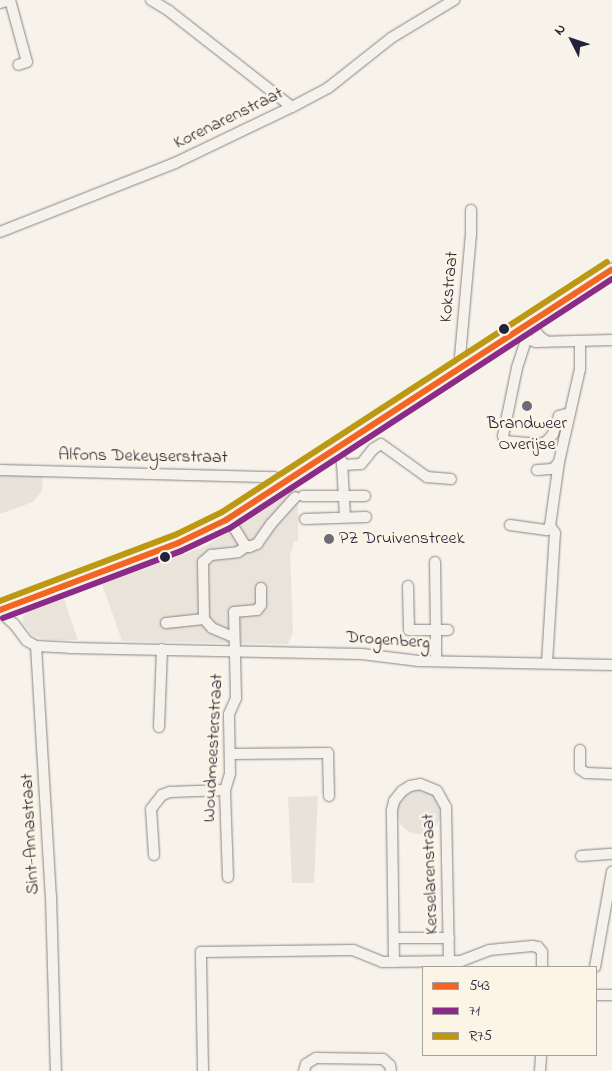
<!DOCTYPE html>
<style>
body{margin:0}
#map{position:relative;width:612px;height:1071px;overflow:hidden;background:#f7f3ea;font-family:"Indie Flower",sans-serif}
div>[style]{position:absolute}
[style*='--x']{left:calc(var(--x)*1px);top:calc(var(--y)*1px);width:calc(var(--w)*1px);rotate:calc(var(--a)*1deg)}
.built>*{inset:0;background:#e9e3d9}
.green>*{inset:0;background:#e8e3da}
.round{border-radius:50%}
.roads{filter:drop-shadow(0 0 1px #868485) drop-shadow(0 0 1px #868485)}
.minor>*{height:10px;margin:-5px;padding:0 5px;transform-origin:5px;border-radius:5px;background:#f5f2ec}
.major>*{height:12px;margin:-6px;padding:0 6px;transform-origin:6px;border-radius:6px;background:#f5f2ec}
.bus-1>*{height:6px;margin:-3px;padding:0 3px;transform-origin:3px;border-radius:3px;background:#f26522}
.bus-2>*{height:6px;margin:-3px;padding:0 3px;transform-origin:3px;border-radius:3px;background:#8c2b87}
.bus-3>*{height:6px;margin:-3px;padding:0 3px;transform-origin:3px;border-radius:3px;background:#bd9912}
.dots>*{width:14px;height:14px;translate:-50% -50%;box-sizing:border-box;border:2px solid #fcf5e5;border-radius:50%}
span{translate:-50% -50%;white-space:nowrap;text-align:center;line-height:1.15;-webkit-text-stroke:5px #fcf5e5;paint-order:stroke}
.street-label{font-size:18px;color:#22223b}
.poi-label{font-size:18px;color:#22223b}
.left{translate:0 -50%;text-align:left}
.legend{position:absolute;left:422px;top:966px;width:175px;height:90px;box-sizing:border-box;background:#fcf5e5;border:1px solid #a5a1a1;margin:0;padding:6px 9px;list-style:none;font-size:15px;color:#22223b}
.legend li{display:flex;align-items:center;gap:10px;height:25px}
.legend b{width:25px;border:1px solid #a5a1a1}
.north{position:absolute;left:547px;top:15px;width:50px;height:50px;-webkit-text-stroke:4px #fcf5e5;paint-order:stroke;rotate:311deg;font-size:14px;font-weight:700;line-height:20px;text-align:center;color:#22223b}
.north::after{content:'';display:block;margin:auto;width:18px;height:22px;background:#22223b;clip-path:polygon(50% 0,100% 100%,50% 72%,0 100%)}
</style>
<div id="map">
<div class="built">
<div style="clip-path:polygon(298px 488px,298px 541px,294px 541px,292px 550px,290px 551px,293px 633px,288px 644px,122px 641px,102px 584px,206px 546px)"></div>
<div style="clip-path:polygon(64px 599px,78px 640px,50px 640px,33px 636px,23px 623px,23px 617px,27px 612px)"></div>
</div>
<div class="green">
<div style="clip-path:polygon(0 472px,43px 472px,42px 491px,33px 502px,0 514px)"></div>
<div class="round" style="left:397px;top:790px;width:44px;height:44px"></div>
<div style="clip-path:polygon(318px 796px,314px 883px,292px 883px,288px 797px)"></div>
</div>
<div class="roads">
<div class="minor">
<div style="--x:10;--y:0;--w:64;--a:74.7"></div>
<div style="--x:27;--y:62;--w:9;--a:162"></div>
<div style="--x:151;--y:0;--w:21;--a:31"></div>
<div style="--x:169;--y:11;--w:156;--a:38"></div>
<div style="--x:0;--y:3;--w:10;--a:-17"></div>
<div style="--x:0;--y:232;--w:188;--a:-21.5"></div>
<div style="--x:175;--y:163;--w:130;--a:-25.6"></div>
<div style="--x:292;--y:107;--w:41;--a:-27.8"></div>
<div style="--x:328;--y:88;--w:80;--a:-38.4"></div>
<div style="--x:391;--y:38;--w:74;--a:-31.1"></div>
<div style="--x:530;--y:323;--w:16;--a:55"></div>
<div style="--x:539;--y:336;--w:9;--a:36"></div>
<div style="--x:521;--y:337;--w:16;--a:18"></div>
<div style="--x:536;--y:342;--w:76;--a:-1.5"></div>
<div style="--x:526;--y:340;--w:29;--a:108"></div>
<div style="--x:517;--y:368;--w:69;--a:101.6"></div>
<div style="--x:503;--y:436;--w:5;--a:68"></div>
<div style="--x:505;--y:441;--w:34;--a:5"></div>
<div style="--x:539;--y:444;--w:7;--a:-16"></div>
<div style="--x:546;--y:442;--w:11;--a:-49"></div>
<div style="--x:553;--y:434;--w:19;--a:-72"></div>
<div style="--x:559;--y:416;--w:11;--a:-15"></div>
<div style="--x:464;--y:366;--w:10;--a:-114"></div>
<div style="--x:460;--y:357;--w:123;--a:-84.9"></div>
<div style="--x:471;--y:234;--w:24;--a:-90"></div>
<div style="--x:335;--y:450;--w:14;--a:60"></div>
<div style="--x:342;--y:462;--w:55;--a:86.9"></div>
<div style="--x:342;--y:465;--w:19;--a:-3"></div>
<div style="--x:361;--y:464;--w:19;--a:-51"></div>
<div style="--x:373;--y:449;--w:9;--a:-32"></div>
<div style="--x:381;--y:444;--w:57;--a:35.7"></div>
<div style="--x:427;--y:477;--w:24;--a:5"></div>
<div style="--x:0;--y:470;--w:274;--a:1.5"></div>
<div style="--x:274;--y:477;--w:11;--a:38"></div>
<div style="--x:537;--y:470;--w:16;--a:-4"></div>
<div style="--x:553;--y:469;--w:9;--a:-49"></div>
<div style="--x:559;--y:462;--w:95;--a:-77.3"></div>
<div style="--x:580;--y:369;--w:28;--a:-90"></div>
<div style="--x:303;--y:496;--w:62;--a:0"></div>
<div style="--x:228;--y:518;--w:31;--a:58"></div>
<div style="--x:244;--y:544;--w:6;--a:31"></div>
<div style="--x:249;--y:547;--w:9;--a:-21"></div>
<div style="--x:257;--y:544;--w:24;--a:-55"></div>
<div style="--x:271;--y:524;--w:36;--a:-48"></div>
<div style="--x:305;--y:519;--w:61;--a:-1.9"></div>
<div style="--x:510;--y:525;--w:37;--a:8"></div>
<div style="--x:547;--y:530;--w:5;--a:-53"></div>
<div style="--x:435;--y:562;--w:68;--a:89.2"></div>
<div style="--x:436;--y:630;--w:12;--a:0"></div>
<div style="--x:408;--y:586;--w:44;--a:88.7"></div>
<div style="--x:409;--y:630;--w:27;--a:0"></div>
<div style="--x:436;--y:630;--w:31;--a:90"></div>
<div style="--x:0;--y:612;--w:18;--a:41"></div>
<div style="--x:14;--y:624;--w:21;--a:53"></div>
<div style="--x:27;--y:641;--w:10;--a:29"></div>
<div style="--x:36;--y:646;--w:250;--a:86.6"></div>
<div style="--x:51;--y:896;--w:175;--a:88.4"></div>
<div style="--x:204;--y:619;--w:12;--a:48"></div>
<div style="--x:212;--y:628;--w:23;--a:23"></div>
<div style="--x:166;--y:623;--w:38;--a:-6"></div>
<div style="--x:204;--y:619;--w:57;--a:-91"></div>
<div style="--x:203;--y:562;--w:11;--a:-41"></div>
<div style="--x:211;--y:555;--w:27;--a:-6"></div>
<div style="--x:238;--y:552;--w:11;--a:-34"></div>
<div style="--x:36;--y:646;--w:34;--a:3"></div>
<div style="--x:70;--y:648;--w:292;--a:1.2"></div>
<div style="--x:362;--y:654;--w:57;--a:7"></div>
<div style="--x:419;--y:661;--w:193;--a:1.2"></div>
<div style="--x:547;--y:663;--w:130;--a:-86.5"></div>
<div style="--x:555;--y:533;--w:9;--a:-126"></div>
<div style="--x:550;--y:526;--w:65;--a:-82"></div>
<div style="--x:159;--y:727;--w:78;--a:-87.8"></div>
<div style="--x:580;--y:750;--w:19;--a:90"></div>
<div style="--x:580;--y:769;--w:7;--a:34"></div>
<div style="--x:586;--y:773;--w:26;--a:2"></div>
<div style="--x:231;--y:754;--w:97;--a:-0.6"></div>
<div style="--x:328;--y:753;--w:43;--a:88.7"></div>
<div style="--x:154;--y:855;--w:46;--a:-93.7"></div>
<div style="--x:151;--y:809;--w:18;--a:-52"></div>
<div style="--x:162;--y:795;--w:9;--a:-21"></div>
<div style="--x:170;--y:792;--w:55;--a:-2.1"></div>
<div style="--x:581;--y:856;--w:31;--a:-4"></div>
<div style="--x:228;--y:877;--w:87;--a:-92"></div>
<div style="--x:225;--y:790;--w:17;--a:-73"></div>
<div style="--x:230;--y:774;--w:60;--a:-91"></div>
<div style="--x:229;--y:714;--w:17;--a:-66"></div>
<div style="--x:236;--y:698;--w:86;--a:-91.3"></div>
<div style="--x:234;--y:612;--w:23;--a:-5"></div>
<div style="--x:257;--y:610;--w:6;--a:-51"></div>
<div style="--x:261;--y:605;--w:17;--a:-90"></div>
<div style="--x:394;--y:938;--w:55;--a:0"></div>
<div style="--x:394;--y:962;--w:152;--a:-90.8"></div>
<div style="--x:392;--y:810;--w:9;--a:-77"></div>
<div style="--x:394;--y:801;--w:13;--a:-51"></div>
<div style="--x:402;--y:791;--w:9;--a:-32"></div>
<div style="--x:410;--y:786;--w:10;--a:-11"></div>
<div style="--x:420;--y:784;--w:18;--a:22"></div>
<div style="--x:437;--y:791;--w:18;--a:61"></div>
<div style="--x:446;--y:807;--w:154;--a:88.9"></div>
<div style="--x:595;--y:967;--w:97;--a:-79.9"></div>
<div style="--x:596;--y:995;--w:16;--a:0"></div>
<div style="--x:203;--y:1071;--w:119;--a:-91"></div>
<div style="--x:201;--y:952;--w:152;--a:-0.8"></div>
<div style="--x:353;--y:950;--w:31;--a:22"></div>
<div style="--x:382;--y:962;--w:79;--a:-0.7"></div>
<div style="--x:461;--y:961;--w:30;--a:-21"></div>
<div style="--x:489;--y:950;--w:43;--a:-5.3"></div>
<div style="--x:532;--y:946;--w:6;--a:9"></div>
<div style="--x:538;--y:947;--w:6;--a:51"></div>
<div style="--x:542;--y:952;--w:15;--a:90"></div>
<div style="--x:304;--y:1071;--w:7;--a:-74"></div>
<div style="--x:306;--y:1064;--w:12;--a:-31"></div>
<div style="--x:316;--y:1058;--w:67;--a:0.9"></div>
<div style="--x:383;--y:1059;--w:9;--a:41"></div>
<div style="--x:390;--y:1065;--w:6;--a:81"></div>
<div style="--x:540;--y:1071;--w:16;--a:-86"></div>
</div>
<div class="major">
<div style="--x:0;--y:610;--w:190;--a:-20.6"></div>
<div style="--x:178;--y:543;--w:53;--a:-25.6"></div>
<div style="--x:226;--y:520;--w:460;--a:-33"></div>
</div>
</div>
<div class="bus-1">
<div style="--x:0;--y:610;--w:190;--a:-20.6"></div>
<div style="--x:178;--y:543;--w:53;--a:-25.6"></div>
<div style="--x:226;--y:520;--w:460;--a:-33"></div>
</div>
<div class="bus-2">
<div style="--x:3;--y:618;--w:190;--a:-20.6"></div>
<div style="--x:181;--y:551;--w:54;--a:-25.1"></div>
<div style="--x:230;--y:528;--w:456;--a:-33.1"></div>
</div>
<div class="bus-3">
<div style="--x:0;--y:601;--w:187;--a:-20.7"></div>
<div style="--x:175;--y:535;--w:52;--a:-26.1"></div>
<div style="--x:222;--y:512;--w:459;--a:-33"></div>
</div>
<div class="dots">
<div style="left:504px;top:329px;background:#22223b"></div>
<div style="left:527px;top:406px;background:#6d6b78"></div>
<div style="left:329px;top:539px;background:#6d6b78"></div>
<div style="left:165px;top:557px;background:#22223b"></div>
</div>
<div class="street-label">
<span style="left:229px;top:119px;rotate:-26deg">Korenarenstraat</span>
<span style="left:450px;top:287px;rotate:-85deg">Kokstraat</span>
<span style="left:143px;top:457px;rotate:1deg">Alfons Dekeyserstraat</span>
<span style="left:388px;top:641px;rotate:4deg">Drogenberg</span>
<span style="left:214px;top:748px;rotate:-87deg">Woudmeesterstraat</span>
<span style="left:31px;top:834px;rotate:-93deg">Sint-Annastraat</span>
<span style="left:431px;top:874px;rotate:-92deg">Kerselarenstraat</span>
</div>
<div class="poi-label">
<span style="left:527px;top:435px">Brandweer<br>Overijse</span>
<span class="left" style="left:339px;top:539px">PZ Druivenstreek</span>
</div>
<ul class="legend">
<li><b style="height:6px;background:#f26522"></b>543</li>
<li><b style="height:6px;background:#8c2b87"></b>71</li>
<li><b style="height:6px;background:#bd9912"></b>R75</li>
</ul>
<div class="north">N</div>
</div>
